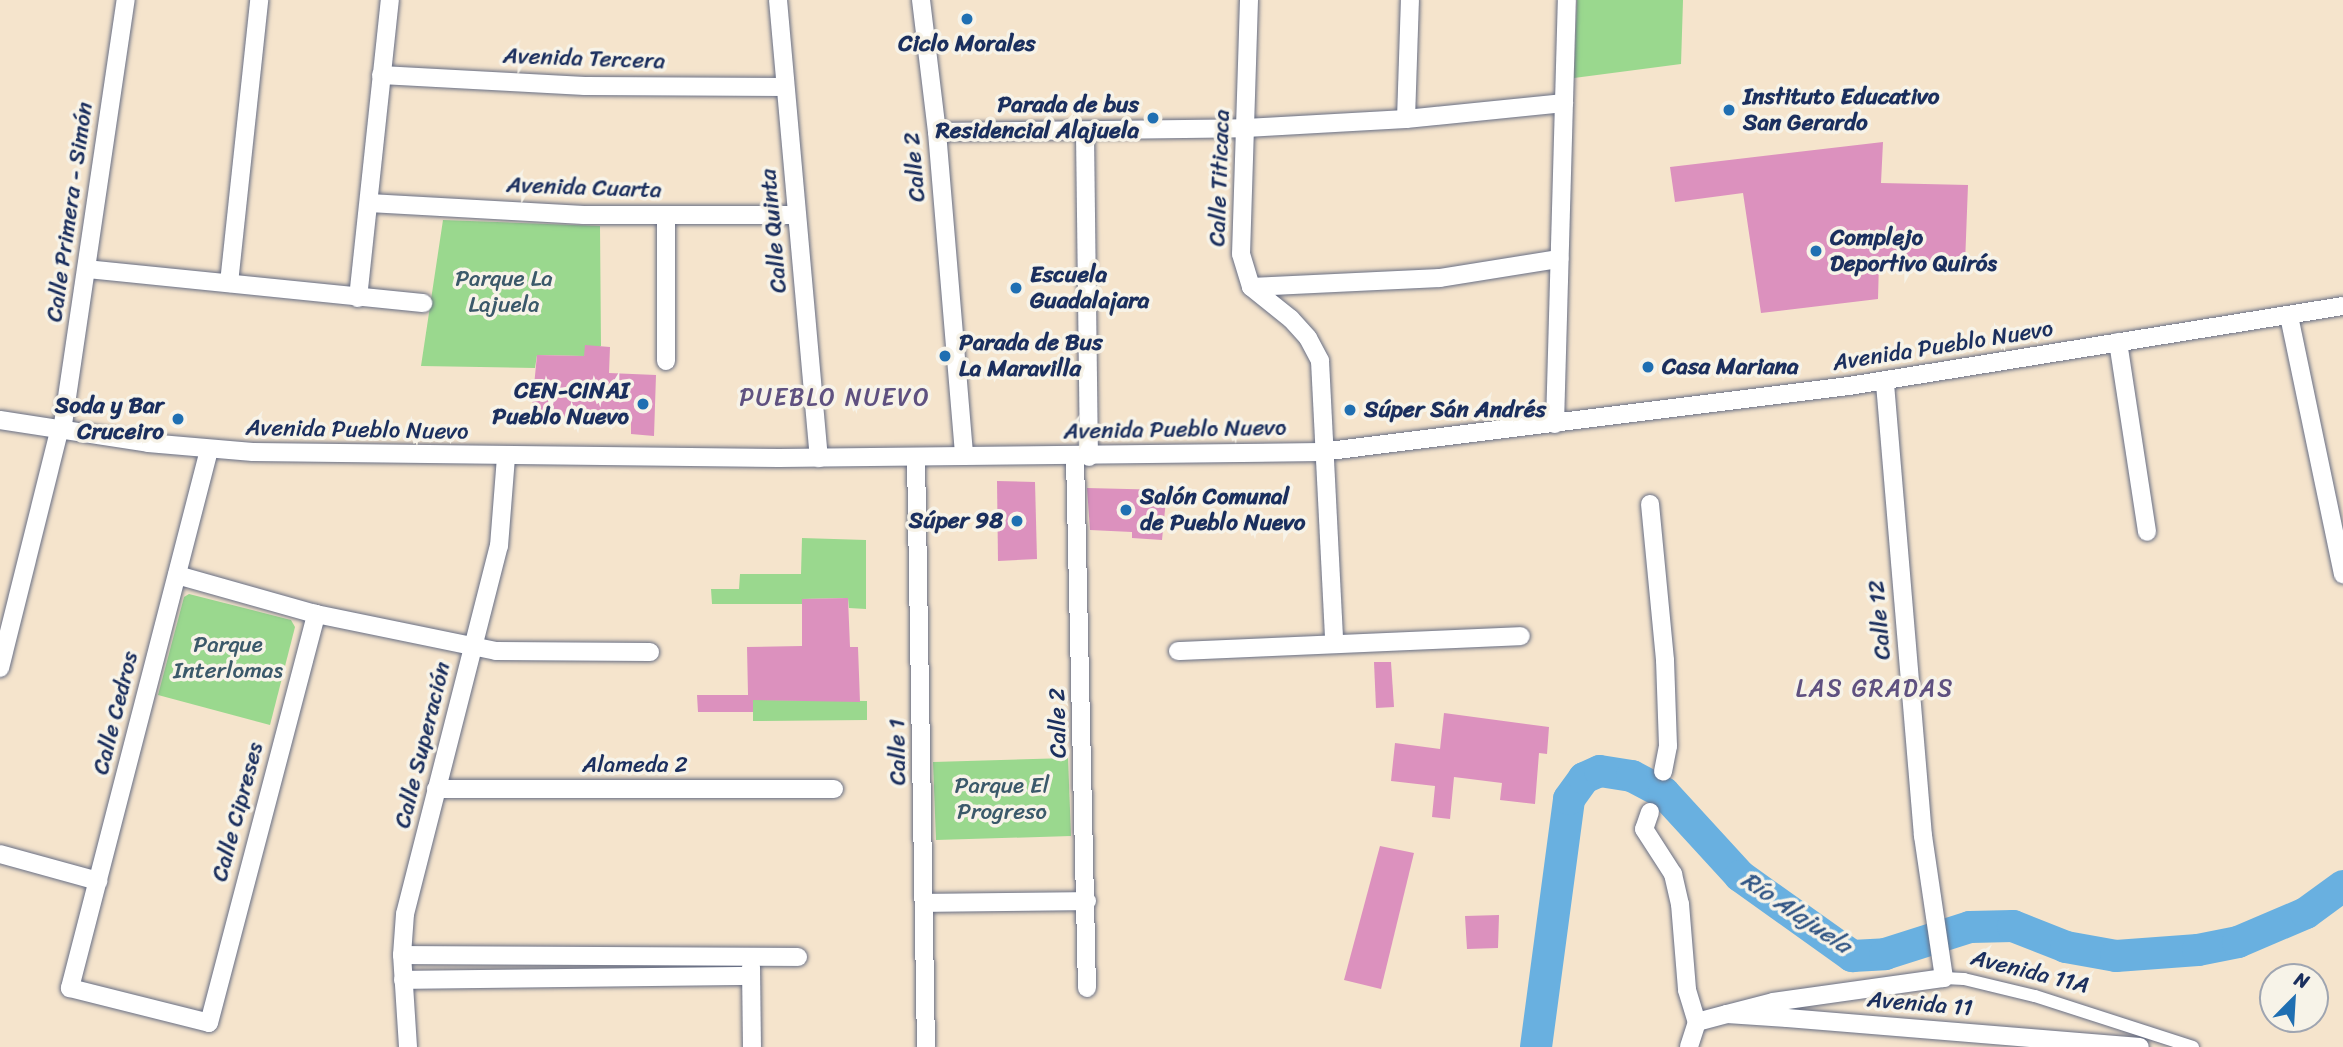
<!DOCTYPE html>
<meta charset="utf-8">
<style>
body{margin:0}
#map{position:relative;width:2343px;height:1047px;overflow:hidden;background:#f5e4cc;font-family:Sriracha,sans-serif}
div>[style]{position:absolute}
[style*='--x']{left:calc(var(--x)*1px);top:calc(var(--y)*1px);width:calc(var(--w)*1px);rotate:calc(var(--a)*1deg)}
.green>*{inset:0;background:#9ad88e}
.river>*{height:32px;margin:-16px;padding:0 16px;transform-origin:16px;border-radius:16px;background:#69b0e0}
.building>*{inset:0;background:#dc91be}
.roads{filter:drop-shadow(0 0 2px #676e84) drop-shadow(0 0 2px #676e84)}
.pedestrian>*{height:12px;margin:-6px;padding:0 6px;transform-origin:6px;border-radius:6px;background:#fff}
.minor>*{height:18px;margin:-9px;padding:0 9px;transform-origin:9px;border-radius:9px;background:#fff}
.dots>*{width:19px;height:19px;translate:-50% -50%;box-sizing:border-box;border:4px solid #f7f3e8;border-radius:50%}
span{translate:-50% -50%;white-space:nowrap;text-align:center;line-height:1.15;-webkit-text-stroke:7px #f7f3e8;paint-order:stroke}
.poi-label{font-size:23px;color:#1b2f5e;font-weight:700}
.left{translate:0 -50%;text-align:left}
.right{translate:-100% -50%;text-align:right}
.street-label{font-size:23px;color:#1b2f5e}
.park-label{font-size:23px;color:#3b596a}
.neighbourhood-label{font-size:24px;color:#5f5180;letter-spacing:2px}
.water-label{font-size:24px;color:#325685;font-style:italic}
.north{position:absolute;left:2259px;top:963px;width:70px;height:70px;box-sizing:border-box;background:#f7f3e8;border:2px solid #9fa5b1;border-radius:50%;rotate:24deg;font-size:19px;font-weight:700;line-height:28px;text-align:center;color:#1b2f5e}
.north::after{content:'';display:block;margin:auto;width:24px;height:32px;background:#1f6fb2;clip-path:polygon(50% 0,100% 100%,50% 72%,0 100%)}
</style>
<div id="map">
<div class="green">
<div style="clip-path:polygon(1577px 0,1683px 0,1681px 64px,1574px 78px)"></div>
<div style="clip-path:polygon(443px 220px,600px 226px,601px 346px,584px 356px,537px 355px,535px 368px,421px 366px)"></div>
<div style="clip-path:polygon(802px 538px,866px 540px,866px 609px,849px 608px,848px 598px,802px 599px,802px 604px,712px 604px,711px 589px,739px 589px,740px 574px,801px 574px)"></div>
<div style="clip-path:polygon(189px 594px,291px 620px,295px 627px,270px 725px,158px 695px,184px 597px)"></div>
<div style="clip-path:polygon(753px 700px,867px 701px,867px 720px,753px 721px)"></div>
<div style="clip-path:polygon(1068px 758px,1071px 836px,936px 840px,933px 762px)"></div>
</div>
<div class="river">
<div style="--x:1536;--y:1047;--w:250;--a:-82.4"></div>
<div style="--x:1569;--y:799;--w:26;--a:-54"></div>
<div style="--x:1584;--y:778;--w:17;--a:-24"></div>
<div style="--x:1600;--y:771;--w:32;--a:9"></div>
<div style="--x:1632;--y:776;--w:36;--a:28"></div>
<div style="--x:1664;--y:793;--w:113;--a:47.5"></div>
<div style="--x:1740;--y:876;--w:138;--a:35.5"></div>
<div style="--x:1852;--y:956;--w:33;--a:-3"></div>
<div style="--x:1885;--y:954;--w:89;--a:-17.6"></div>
<div style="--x:1970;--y:927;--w:43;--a:-1.3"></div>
<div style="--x:2013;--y:926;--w:57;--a:21.6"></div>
<div style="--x:2066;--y:947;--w:51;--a:10.2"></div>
<div style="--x:2116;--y:956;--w:82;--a:-4.2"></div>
<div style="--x:2198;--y:950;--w:41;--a:-11.3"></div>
<div style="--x:2238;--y:942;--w:74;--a:-23.1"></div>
<div style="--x:2306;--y:913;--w:46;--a:-36.1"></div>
</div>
<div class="building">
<div style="clip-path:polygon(1883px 142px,1881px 183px,1968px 185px,1965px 264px,1879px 262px,1878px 299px,1761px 313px,1743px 193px,1675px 202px,1670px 167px)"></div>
<div style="clip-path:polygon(585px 345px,610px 347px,609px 373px,656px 375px,654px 436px,631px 434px,631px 420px,531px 417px,537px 355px,584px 356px)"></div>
<div style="clip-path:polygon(997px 481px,1035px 482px,1037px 559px,998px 561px)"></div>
<div style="clip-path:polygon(1087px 488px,1167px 490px,1162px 540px,1132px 538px,1132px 532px,1090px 530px)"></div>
<div style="clip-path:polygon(848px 598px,850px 647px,858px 647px,860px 702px,753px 700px,753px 712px,698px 712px,697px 695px,748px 695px,747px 647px,802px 646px,802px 599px)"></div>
<div style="clip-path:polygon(1374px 662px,1391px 662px,1394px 707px,1376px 708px)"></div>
<div style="clip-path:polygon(1444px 713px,1549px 727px,1547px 754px,1539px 753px,1535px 804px,1500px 800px,1502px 783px,1454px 777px,1450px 819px,1432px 817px,1435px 786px,1391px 781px,1395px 743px,1440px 749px)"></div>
<div style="clip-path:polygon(1380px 846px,1414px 853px,1381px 989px,1344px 980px)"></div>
<div style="clip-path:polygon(1499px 915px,1498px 948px,1467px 949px,1465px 916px)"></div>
</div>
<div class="roads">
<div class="pedestrian">
<div style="--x:1944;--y:978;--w:20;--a:3"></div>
<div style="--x:1964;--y:979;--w:73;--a:13.5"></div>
<div style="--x:2035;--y:996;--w:166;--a:17.9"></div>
</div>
<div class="minor">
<div style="--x:778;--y:0;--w:460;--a:84.9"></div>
<div style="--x:921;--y:0;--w:133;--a:83.1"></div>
<div style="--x:937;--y:132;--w:325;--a:85.2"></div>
<div style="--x:1249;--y:0;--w:254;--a:91.8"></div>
<div style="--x:1241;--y:254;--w:34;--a:73"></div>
<div style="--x:1251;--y:287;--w:51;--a:38.7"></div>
<div style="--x:1291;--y:319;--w:25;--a:48"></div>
<div style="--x:1308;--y:338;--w:26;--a:62"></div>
<div style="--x:1320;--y:361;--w:281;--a:87.1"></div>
<div style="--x:381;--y:75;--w:204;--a:3.1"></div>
<div style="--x:585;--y:86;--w:200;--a:0.3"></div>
<div style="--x:1406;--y:119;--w:119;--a:-88.1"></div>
<div style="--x:937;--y:132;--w:309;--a:-0.7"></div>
<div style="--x:1246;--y:128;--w:160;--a:-3.2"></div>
<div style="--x:1406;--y:119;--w:159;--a:-5.8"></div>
<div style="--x:1085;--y:133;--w:324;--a:89.3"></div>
<div style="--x:369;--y:203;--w:215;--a:3.2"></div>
<div style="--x:584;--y:215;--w:213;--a:0"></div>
<div style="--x:87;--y:269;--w:338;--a:5.8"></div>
<div style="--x:229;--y:283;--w:285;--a:-83.9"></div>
<div style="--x:1251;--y:287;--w:189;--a:-2.7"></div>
<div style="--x:1440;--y:278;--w:121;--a:-9.1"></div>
<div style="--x:358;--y:298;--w:300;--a:-83.9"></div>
<div style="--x:2289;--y:316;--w:264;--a:78.2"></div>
<div style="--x:2118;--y:342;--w:192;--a:81.3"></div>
<div style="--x:666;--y:361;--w:146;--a:-90"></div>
<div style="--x:0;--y:420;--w:150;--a:8.8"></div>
<div style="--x:148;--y:443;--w:105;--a:4.9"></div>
<div style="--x:253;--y:452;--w:526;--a:0.65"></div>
<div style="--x:779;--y:458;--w:542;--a:-0.63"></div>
<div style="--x:1321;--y:452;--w:532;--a:-7.13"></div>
<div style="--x:1849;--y:386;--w:500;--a:-9.2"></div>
<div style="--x:1555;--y:424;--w:424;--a:-88.4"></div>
<div style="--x:62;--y:431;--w:436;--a:-81.6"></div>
<div style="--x:209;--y:450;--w:556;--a:104.49"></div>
<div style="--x:70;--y:988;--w:143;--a:14.1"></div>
<div style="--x:209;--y:1023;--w:423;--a:-75.3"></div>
<div style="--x:916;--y:457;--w:590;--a:89.03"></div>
<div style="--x:1075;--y:457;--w:531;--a:88.71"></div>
<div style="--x:1650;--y:504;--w:157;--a:84.5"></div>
<div style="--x:1665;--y:660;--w:86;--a:88"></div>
<div style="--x:1668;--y:746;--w:26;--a:101"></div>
<div style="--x:177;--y:575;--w:144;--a:15.7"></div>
<div style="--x:316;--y:614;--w:184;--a:11.6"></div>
<div style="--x:496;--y:651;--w:154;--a:0.4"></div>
<div style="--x:1178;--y:651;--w:343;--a:-2.5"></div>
<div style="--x:0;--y:668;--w:244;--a:-76"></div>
<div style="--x:436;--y:789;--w:398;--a:0"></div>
<div style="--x:1650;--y:812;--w:18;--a:109"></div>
<div style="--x:1644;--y:829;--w:54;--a:57.2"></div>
<div style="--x:1673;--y:874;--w:31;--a:77"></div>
<div style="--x:1680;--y:904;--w:86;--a:85.3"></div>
<div style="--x:1687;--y:990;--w:34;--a:73"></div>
<div style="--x:1697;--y:1022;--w:26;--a:108"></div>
<div style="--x:0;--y:854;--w:102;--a:15.4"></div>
<div style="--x:925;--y:903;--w:162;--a:-0.7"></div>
<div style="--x:402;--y:955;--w:396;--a:0.3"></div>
<div style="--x:751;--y:967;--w:80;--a:89.3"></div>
<div style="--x:403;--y:980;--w:348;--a:-0.7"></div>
<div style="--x:1727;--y:1014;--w:48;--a:-14.6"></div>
<div style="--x:1773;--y:1002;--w:173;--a:-8"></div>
<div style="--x:1944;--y:978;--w:144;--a:-98.4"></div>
<div style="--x:1923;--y:836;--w:457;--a:-94.8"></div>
<div style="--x:1697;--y:1022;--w:31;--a:-15"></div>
<div style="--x:1727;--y:1014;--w:60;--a:3.8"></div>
<div style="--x:1787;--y:1018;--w:354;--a:4.7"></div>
<div style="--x:408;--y:1047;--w:92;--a:-93.7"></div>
<div style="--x:402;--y:955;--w:41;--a:-85.8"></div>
<div style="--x:405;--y:914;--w:380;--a:-75.7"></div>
<div style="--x:499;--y:546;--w:88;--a:-85.5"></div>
</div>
</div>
<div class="dots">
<div style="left:967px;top:19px;background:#1f6fb2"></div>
<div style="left:1729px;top:110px;background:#1f6fb2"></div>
<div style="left:1153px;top:118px;background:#1f6fb2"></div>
<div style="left:1816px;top:251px;background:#1f6fb2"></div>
<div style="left:1016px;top:288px;background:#1f6fb2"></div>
<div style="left:945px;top:356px;background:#1f6fb2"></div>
<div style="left:1648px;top:367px;background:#1f6fb2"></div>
<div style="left:643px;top:404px;background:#1f6fb2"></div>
<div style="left:1350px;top:410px;background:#1f6fb2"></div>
<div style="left:178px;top:419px;background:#1f6fb2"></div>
<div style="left:1126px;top:510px;background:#1f6fb2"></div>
<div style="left:1017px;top:521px;background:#1f6fb2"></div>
</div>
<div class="poi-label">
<span style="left:967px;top:44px">Ciclo Morales</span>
<span class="left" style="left:1743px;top:110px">Instituto Educativo<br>San Gerardo</span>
<span class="right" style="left:1139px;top:118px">Parada de bus<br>Residencial Alajuela</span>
<span class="left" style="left:1830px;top:251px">Complejo<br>Deportivo Quirós</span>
<span class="left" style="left:1030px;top:288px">Escuela<br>Guadalajara</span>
<span class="left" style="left:959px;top:356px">Parada de Bus<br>La Maravilla</span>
<span class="left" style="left:1662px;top:367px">Casa Mariana</span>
<span class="right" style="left:629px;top:404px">CEN-CINAI<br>Pueblo Nuevo</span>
<span class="right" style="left:164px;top:419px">Soda y Bar<br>Cruceiro</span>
<span class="left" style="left:1364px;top:410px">Súper Sán Andrés</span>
<span class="left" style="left:1140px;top:510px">Salón Comunal<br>de Pueblo Nuevo</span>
<span class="right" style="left:1003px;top:521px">Súper 98</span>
</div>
<div class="street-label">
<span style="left:584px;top:59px;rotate:2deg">Avenida Tercera</span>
<span style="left:915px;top:167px;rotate:-95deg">Calle 2</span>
<span style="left:1220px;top:178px;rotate:-88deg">Calle Titicaca</span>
<span style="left:584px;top:188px;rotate:2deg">Avenida Cuarta</span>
<span style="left:70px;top:212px;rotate:-82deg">Calle Primera - Simón</span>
<span style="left:774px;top:231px;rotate:-95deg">Calle Quinta</span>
<span style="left:1943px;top:346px;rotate:-9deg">Avenida Pueblo Nuevo</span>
<span style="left:357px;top:430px;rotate:1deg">Avenida Pueblo Nuevo</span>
<span style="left:1175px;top:430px;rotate:-1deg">Avenida Pueblo Nuevo</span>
<span style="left:1880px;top:620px;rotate:-95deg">Calle 12</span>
<span style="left:116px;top:713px;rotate:-76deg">Calle Cedros</span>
<span style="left:1058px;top:723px;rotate:-91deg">Calle 2</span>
<span style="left:423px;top:745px;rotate:-76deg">Calle Superación</span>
<span style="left:898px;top:752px;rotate:-91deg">Calle 1</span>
<span style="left:635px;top:765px">Alameda 2</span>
<span style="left:238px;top:812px;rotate:-75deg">Calle Cipreses</span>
<span style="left:2030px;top:972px;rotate:14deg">Avenida 11A</span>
<span style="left:1920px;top:1004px;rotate:5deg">Avenida 11</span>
</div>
<div class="park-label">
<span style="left:504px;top:292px">Parque La<br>Lajuela</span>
<span style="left:228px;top:658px">Parque<br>Interlomas</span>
<span style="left:1002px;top:799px">Parque El<br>Progreso</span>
</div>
<div class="neighbourhood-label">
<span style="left:835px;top:398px">PUEBLO NUEVO</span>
<span style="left:1875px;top:689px">LAS GRADAS</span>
</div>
<div class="water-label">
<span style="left:1796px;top:913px;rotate:34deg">Río Alajuela</span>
</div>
<div class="north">N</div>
</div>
